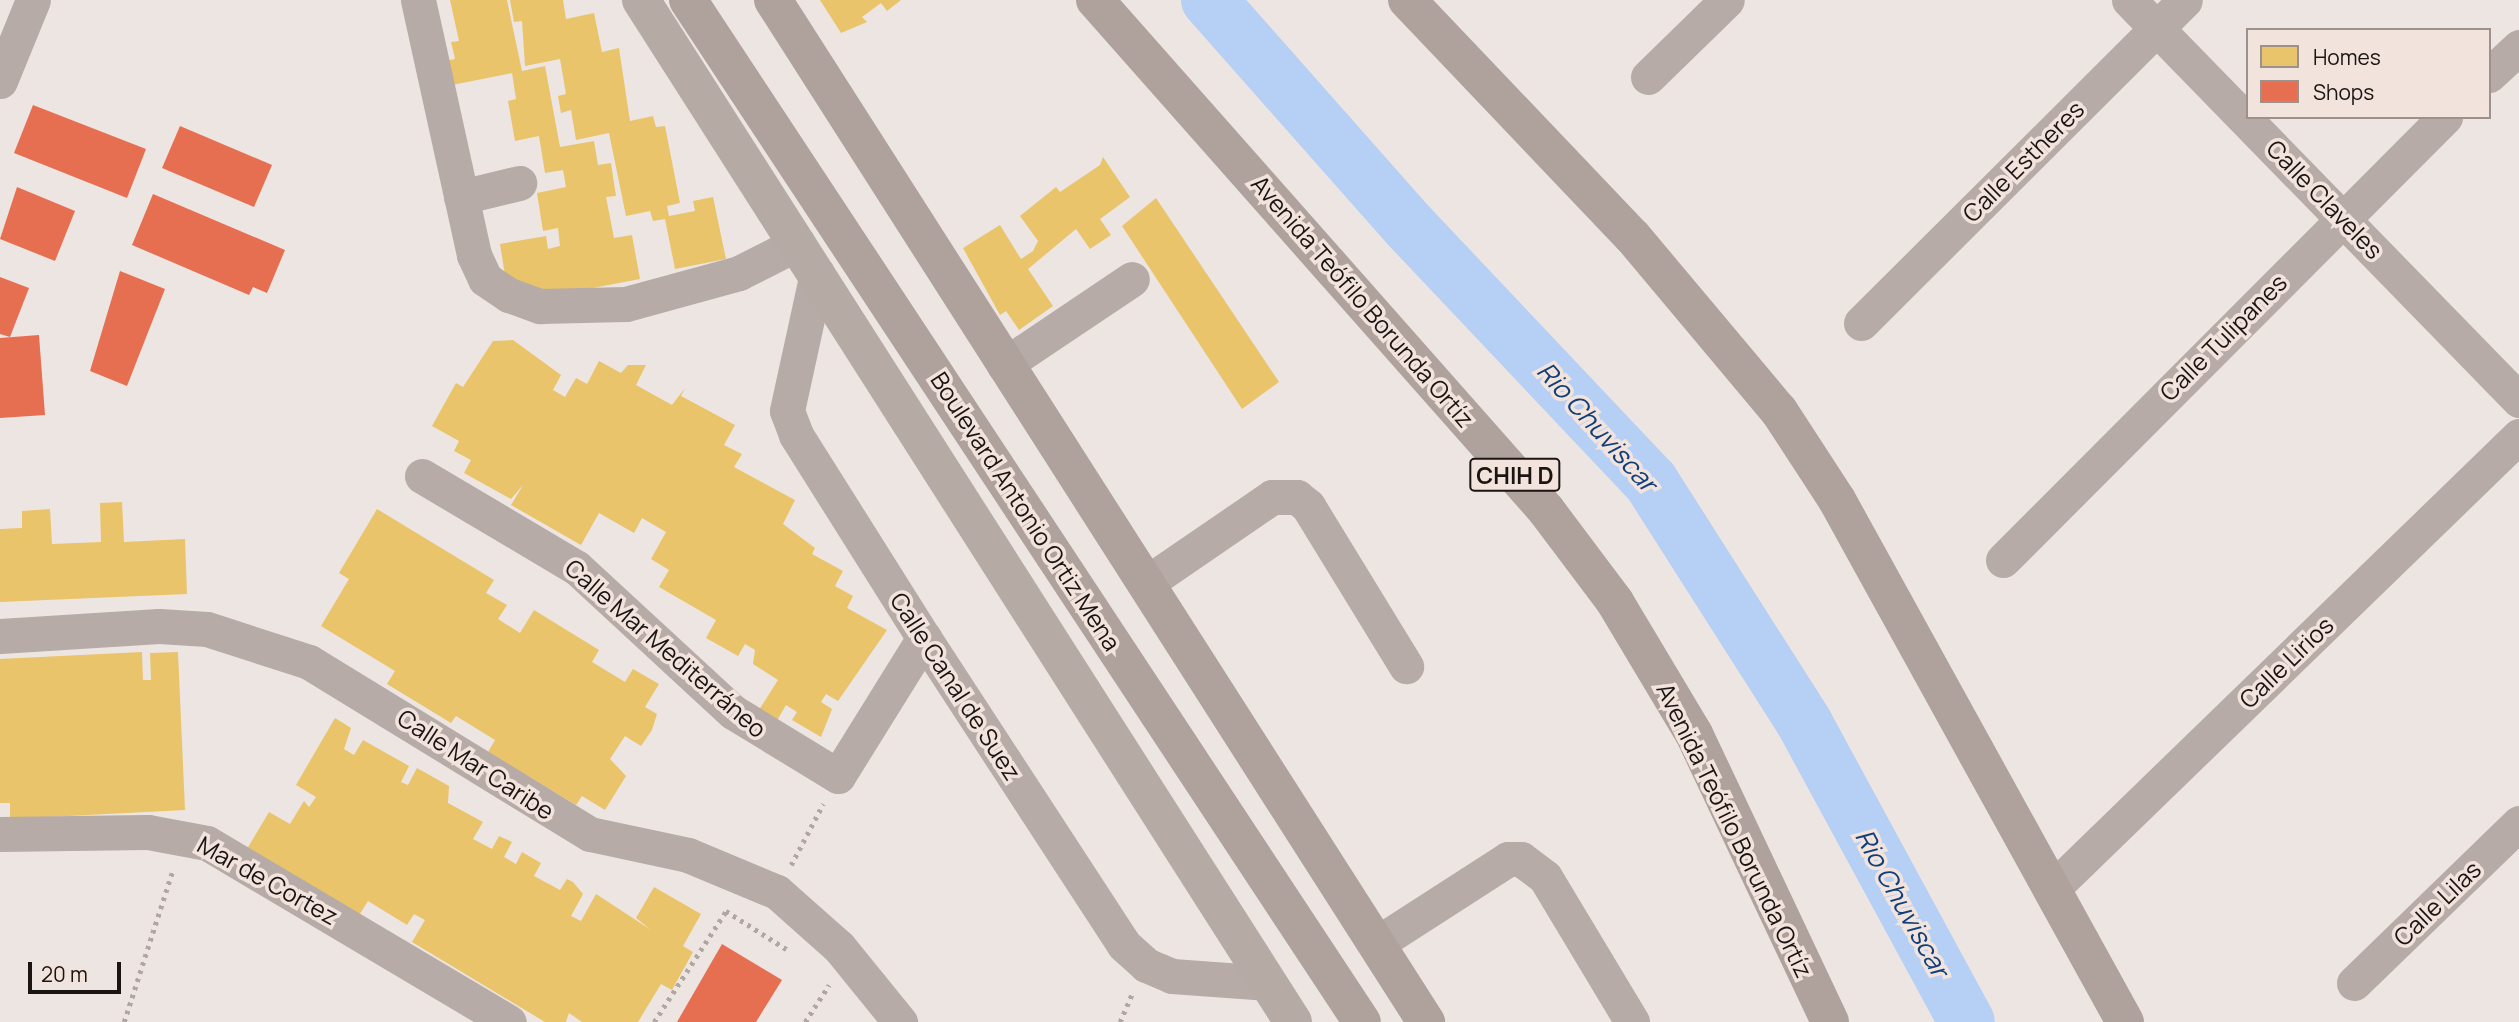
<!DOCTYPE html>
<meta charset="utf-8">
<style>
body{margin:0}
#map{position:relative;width:2519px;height:1022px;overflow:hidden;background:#ede5e2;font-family:Manrope,sans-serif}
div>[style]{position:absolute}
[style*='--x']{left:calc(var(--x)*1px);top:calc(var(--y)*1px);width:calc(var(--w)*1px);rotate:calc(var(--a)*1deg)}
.homes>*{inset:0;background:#e9c46a}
.shops>*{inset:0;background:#e76f51}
.river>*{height:56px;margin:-28px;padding:0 28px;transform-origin:28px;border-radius:28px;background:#b6cff4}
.path>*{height:4.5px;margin-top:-2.25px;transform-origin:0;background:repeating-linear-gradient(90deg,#b0a7a2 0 3.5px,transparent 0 8.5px)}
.street>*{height:35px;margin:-17.5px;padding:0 17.5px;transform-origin:17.5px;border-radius:17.5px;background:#b6aba6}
.secondary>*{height:38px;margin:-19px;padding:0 19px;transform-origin:19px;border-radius:19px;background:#b6aaa5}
.primary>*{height:38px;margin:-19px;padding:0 19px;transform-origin:19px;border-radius:19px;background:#afa29c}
span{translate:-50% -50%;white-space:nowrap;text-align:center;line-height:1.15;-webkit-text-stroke:7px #f2e4dd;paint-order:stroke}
.shield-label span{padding:2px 5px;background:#f2e4dd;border:2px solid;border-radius:5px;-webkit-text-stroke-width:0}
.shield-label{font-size:23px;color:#1a1513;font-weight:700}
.street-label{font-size:24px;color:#1a1513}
.water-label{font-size:26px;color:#113f7a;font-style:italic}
.legend{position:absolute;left:2246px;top:28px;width:245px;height:91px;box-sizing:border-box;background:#f2e4dd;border:2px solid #9c918c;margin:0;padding:9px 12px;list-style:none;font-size:21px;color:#1a1513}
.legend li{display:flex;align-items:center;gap:14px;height:35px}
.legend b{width:35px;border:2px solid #9c918c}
.scale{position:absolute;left:28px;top:962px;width:93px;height:32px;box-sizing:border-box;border:4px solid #1a1513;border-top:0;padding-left:9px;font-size:21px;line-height:24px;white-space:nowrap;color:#1a1513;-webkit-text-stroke:5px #f2e4dd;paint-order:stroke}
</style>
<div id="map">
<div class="homes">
<div style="clip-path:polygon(450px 0,507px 0,522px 71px,545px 66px,560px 147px,594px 141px,598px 165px,611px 163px,616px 196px,606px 197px,614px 238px,632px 235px,640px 279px,556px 295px,507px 288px,500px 244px,546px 236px,548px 249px,560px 246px,558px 228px,543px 231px,537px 193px,566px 187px,563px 170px,545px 173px,539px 136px,515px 141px,508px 101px,516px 99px,512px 73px,452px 85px,446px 61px,455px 59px,451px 42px,459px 41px)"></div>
<div style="clip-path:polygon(510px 0,563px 0,566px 19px,594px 13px,602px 52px,619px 48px,630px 121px,653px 116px,656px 127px,665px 126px,680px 203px,667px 206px,669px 216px,695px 211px,693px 201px,713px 197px,726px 259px,675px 269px,665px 219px,653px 221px,650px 211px,626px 216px,609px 133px,576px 140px,571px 110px,561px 113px,558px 96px,566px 94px,560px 59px,525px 66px,522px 21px,514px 22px)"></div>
<div style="clip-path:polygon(820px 0,901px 0,887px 11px,881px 3px,862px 17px,867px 22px,841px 33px)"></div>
<div style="clip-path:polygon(1103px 157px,1130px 197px,1100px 219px,1111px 235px,1090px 249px,1076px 229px,1028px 269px,1053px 306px,1019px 330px,1006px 311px,1000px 315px,963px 248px,1000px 225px,1021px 259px,1033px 251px,1038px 241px,1020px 216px,1056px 187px,1060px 192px,1100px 165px)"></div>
<div style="clip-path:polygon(1156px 198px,1279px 382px,1242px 409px,1122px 226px)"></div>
<div style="clip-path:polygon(513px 340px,561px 375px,553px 390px,565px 397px,576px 378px,587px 384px,599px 361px,621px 373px,628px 365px,646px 365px,636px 385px,672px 405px,685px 388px,681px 396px,735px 425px,724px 445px,742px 454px,734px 467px,795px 500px,783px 524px,815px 548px,812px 554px,843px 571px,835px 586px,853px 596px,847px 608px,887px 630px,838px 701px,826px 694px,821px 702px,832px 709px,821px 737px,792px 720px,797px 712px,786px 705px,775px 724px,757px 713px,778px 680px,753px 664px,755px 650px,745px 644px,738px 656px,706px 638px,716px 620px,659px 587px,669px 570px,651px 559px,666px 532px,642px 518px,634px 533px,599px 513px,581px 545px,511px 505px,523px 485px,511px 499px,464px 473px,471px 460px,454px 451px,459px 441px,432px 426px,456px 383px,463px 387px,493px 341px)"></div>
<div style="clip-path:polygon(122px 502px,124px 542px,185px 539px,187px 594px,0 602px,0 529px,22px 528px,22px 511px,50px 509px,52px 544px,101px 542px,100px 503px)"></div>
<div style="clip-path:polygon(377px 509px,494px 580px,486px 593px,507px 605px,498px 619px,520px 633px,534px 610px,599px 650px,592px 662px,625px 682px,633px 669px,659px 684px,645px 707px,657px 714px,652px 730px,641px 746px,625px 736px,610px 759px,626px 776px,605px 810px,582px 796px,576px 805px,488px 752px,495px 740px,456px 716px,451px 723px,387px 684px,395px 671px,321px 626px,349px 579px,339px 573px)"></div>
<div style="clip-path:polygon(142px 652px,143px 680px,151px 680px,150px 653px,178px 652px,185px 810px,10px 819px,10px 803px,0 803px,0 659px)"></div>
<div style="clip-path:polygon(335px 718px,351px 728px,344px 749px,354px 755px,363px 740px,409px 766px,401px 782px,408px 785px,417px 768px,449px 786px,448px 803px,483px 822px,473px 839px,492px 849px,499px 836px,512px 842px,504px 857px,516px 864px,522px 852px,541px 863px,534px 876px,560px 890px,567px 879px,573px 882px,583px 894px,571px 916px,581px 921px,596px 894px,651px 930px,636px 918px,654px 887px,701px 914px,683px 946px,693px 952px,672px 990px,661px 984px,638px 1022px,582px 1022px,569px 1013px,566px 1022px,545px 1022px,412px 942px,425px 920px,414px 914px,407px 925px,368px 901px,358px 917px,247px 849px,269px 812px,290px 824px,304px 801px,309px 807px,316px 797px,296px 785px)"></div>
</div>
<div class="shops">
<div style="clip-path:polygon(33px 105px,146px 149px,127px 198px,14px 153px)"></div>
<div style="clip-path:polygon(180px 126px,272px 165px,254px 207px,162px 168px)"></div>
<div style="clip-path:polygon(17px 187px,75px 211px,55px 261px,0 239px)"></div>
<div style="clip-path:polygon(153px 194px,285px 250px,267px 293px,253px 287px,249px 295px,132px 245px)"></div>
<div style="clip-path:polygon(120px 271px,165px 289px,127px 386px,90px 371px)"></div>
<div style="clip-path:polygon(0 277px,29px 288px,10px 337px,0 334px)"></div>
<div style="clip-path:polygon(39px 335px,45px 415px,0 418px,0 338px)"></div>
<div style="clip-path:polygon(722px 944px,782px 980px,756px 1022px,677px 1022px)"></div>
</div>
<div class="river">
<div style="--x:1209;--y:0;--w:300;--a:48.5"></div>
<div style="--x:1408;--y:225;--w:354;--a:46.6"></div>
<div style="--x:1651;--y:482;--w:287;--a:57.5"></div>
<div style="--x:1805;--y:724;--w:339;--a:61.5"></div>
</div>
<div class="path">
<div style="--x:791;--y:865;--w:69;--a:-62.3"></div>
<div style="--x:124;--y:1022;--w:161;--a:-72.2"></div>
<div style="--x:654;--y:1022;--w:132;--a:-57"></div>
<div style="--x:726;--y:911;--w:73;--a:32.2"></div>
<div style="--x:805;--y:1022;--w:44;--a:-57"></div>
<div style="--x:1120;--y:1022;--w:30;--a:-67"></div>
</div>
<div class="street">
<div style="--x:418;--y:0;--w:261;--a:77.6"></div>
<div style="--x:474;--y:255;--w:26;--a:65"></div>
<div style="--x:485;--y:279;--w:29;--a:34"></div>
<div style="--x:509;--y:295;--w:33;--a:20"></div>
<div style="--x:540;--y:306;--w:86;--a:-1.3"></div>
<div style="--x:626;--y:304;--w:117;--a:-15.3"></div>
<div style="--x:739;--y:273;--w:66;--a:-27"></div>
<div style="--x:2129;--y:0;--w:559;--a:45.73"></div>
<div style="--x:2489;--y:75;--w:41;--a:-43"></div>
<div style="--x:1648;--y:77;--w:110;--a:-44.3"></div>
<div style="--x:0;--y:81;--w:87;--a:-67.8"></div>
<div style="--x:461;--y:197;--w:60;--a:-13.6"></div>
<div style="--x:817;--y:273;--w:141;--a:102.3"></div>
<div style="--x:787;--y:411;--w:26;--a:69"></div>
<div style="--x:796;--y:435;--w:240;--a:57.8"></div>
<div style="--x:924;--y:638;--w:366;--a:56.9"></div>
<div style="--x:1124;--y:945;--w:30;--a:42"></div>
<div style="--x:1146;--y:965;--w:28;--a:23"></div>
<div style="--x:1172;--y:976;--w:97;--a:4.1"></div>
<div style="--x:1861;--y:323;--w:457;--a:-44.9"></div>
<div style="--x:1004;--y:365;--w:154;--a:-33.9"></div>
<div style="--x:422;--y:476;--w:180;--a:30.7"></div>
<div style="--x:577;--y:568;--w:212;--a:42.7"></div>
<div style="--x:733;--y:712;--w:123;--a:31.4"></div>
<div style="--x:838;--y:776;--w:163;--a:-58.1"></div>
<div style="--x:2003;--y:560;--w:626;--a:-45.06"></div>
<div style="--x:1145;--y:584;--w:154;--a:-34.4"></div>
<div style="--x:1272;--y:497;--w:25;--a:0"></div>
<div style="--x:1297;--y:497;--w:14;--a:39"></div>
<div style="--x:1308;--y:506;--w:188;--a:58.5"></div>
<div style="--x:0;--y:636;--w:159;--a:-3.6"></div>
<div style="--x:159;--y:626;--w:48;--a:3.6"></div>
<div style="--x:207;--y:629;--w:107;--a:17.9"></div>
<div style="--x:309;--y:662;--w:329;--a:31.5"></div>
<div style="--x:590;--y:834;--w:100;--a:12.1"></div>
<div style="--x:688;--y:855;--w:96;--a:22.6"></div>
<div style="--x:777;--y:892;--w:83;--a:41.6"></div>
<div style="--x:839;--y:947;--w:97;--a:50.9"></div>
<div style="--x:0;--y:834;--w:148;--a:-0.8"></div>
<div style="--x:148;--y:832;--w:60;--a:10.6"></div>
<div style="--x:207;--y:843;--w:351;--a:30.7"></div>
<div style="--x:2053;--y:888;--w:649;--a:-44.13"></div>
<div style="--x:1376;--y:944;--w:157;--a:-32.8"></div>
<div style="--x:1508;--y:859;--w:13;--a:0"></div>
<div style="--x:1521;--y:859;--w:30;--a:37"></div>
<div style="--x:1545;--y:877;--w:169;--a:59"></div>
<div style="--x:2354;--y:983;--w:230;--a:-44.1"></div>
</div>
<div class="secondary">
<div style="--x:641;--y:0;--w:1212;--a:57.46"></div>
</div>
<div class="primary">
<div style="--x:688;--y:0;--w:1224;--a:56.6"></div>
<div style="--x:773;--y:0;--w:1213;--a:57.42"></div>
<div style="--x:1095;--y:0;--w:681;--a:48.51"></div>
<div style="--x:1546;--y:510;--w:115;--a:53.1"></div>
<div style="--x:1615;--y:602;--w:154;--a:59.1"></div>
<div style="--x:1694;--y:734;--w:318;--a:64.7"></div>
<div style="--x:1407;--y:0;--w:326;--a:46.4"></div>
<div style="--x:1632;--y:236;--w:229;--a:50"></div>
<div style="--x:1779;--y:411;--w:106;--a:56.9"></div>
<div style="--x:1837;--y:500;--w:596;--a:61.11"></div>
</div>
<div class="shield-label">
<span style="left:1515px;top:475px">CHIH D</span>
</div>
<div class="street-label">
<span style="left:2023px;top:161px;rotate:-45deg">Calle Estheres</span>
<span style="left:2325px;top:199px;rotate:46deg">Calle Claveles</span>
<span style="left:1363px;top:301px;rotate:49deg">Avenida Teófilo Borunda Ortíz</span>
<span style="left:2223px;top:337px;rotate:-45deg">Calle Tulipanes</span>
<span style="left:1026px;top:511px;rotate:57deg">Boulevard Antonio Ortiz Mena</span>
<span style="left:666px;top:648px;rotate:41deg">Calle Mar Mediterráneo</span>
<span style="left:2286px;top:662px;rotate:-44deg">Calle Lirios</span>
<span style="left:956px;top:686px;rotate:57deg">Calle Canal de Suez</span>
<span style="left:476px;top:764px;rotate:33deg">Calle Mar Caribe</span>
<span style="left:1735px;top:830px;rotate:64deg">Avenida Teófilo Borunda Ortíz</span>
<span style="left:268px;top:880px;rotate:29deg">Mar de Cortez</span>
<span style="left:2437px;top:903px;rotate:-44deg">Calle Lilas</span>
</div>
<div class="water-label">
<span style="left:1597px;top:427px;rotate:48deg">Rio Chuviscar</span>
<span style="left:1902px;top:903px;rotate:61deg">Rio Chuviscar</span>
</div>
<ul class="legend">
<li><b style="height:19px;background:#e9c46a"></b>Homes</li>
<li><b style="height:19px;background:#e76f51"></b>Shops</li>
</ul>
<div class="scale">20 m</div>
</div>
